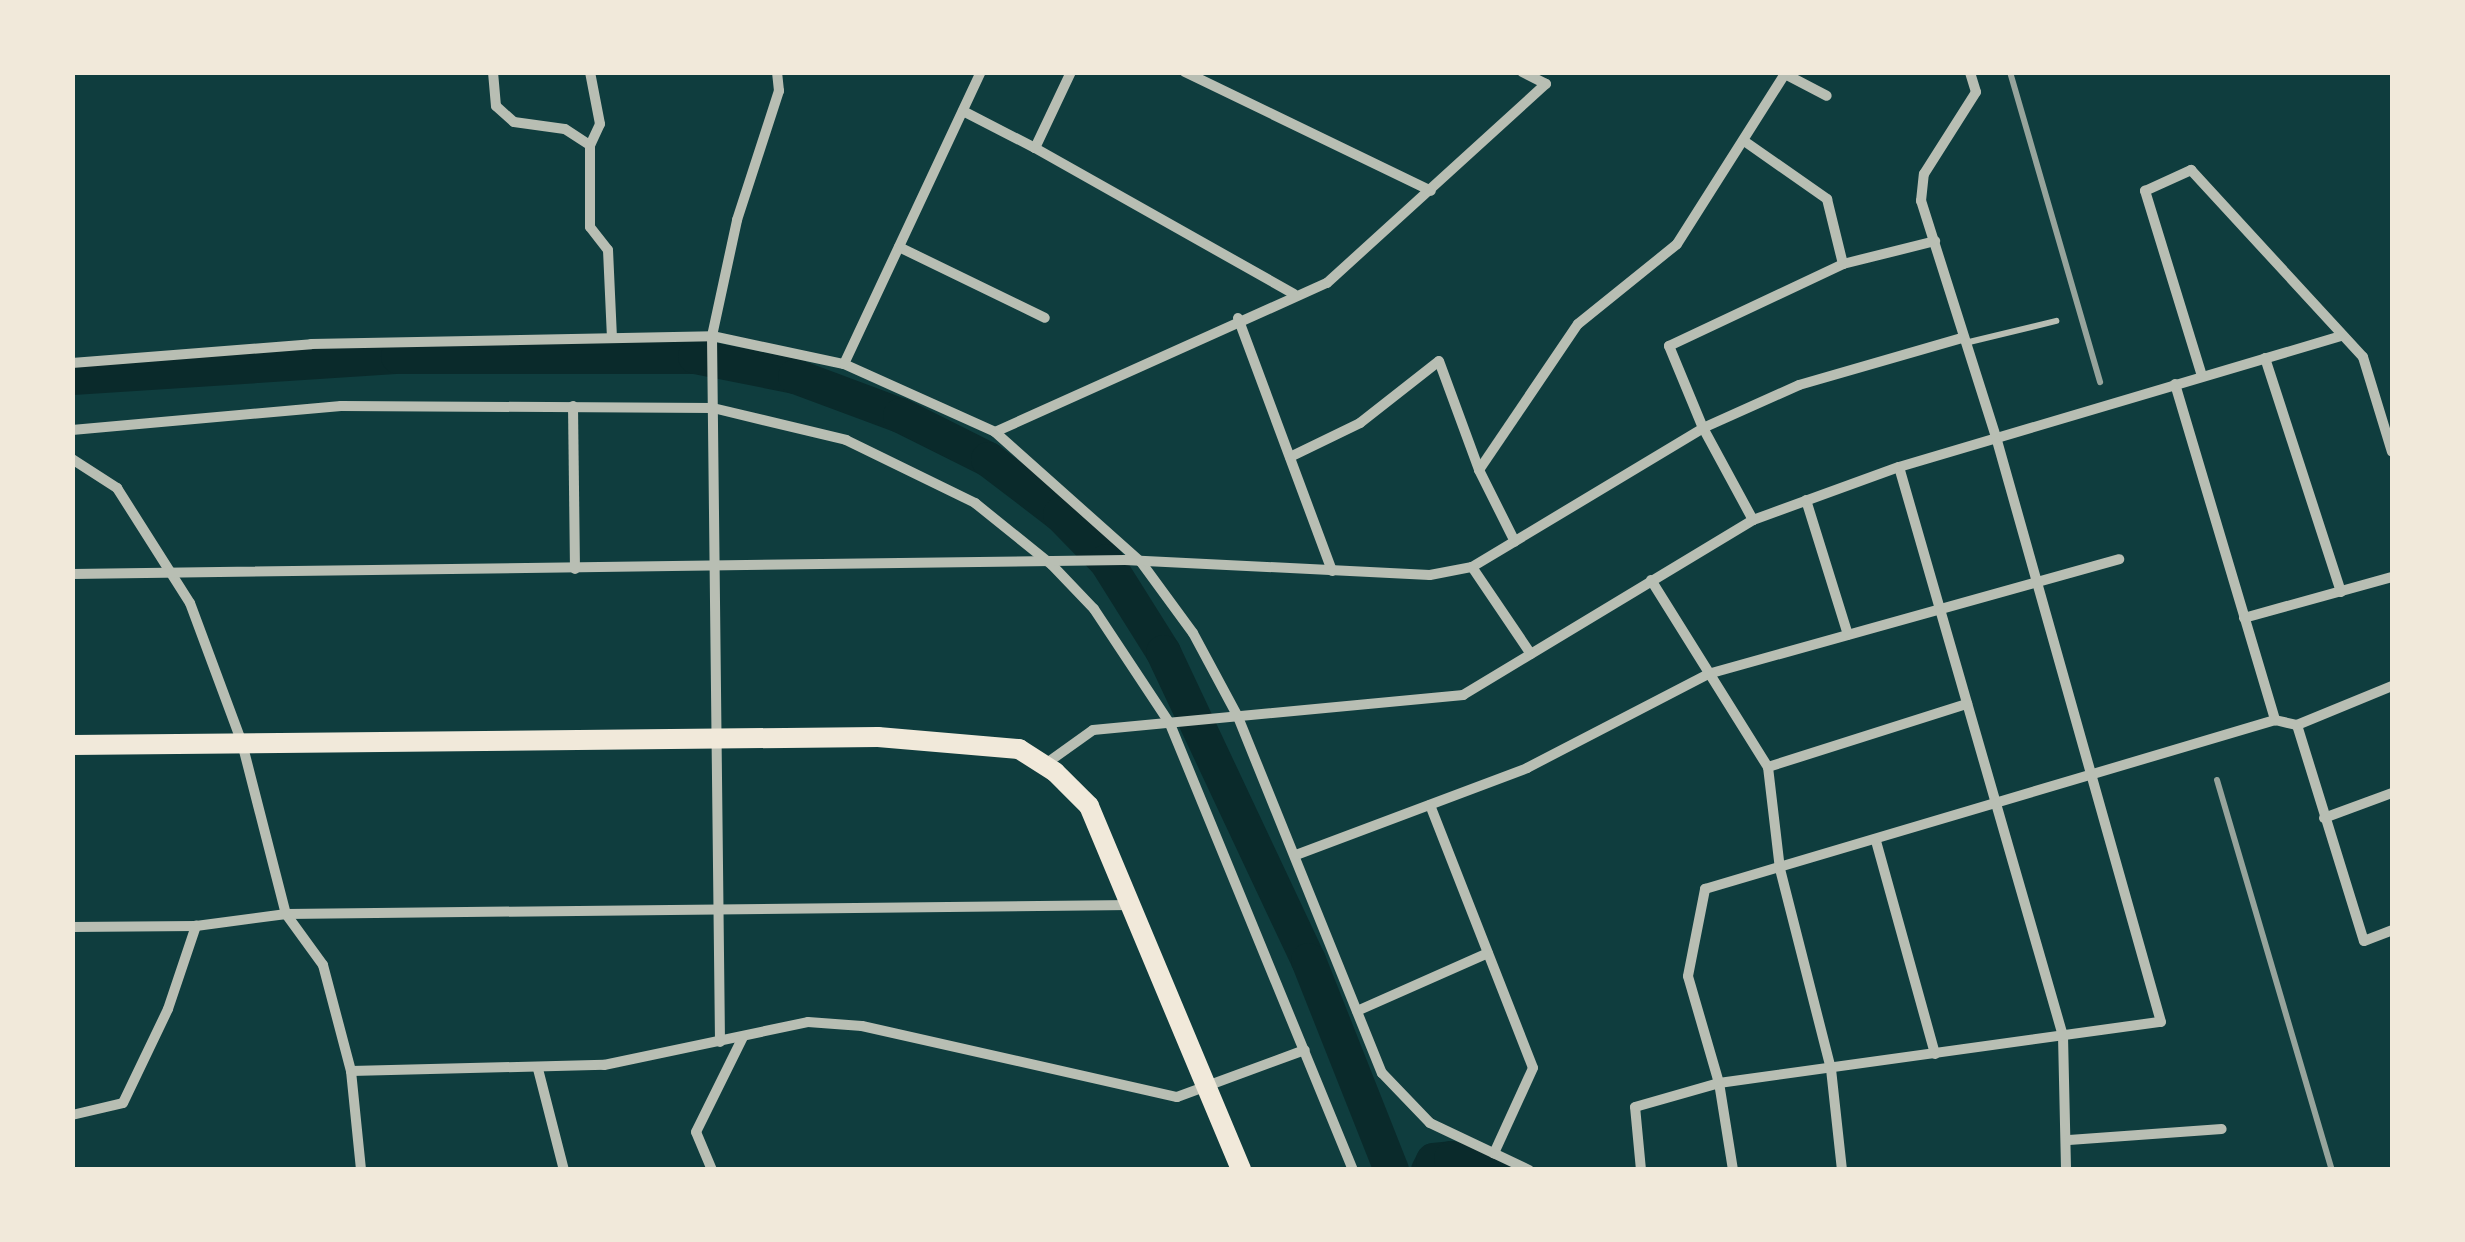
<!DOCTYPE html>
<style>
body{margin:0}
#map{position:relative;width:2465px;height:1242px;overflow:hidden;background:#0f3d3e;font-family:"Roboto Condensed",sans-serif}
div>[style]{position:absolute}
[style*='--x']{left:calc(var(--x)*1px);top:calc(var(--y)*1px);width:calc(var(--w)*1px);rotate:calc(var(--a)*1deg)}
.river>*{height:35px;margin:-17.5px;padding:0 17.5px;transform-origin:17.5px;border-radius:17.5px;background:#0a2a2b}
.service>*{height:6px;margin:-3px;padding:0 3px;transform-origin:3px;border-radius:3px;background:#b8beb3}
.minor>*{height:10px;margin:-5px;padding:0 5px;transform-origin:5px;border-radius:5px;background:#b8beb3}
.primary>*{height:20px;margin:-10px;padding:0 10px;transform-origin:10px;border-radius:10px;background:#f1e9da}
.rail>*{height:6px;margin:-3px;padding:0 3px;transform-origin:3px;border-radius:3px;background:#97a49c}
span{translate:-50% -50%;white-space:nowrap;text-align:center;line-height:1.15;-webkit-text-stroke:8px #f1e9da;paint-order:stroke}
.frame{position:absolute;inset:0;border:75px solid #f1e9da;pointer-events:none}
</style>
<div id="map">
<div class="river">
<div style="--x:72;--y:377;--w:327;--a:-3.7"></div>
<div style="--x:398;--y:356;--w:297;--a:0"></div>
<div style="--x:695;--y:356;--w:102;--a:11.3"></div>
<div style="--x:795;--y:376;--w:112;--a:20.4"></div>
<div style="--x:900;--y:415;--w:98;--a:26.6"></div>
<div style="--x:988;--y:459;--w:91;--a:37.4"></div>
<div style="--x:1060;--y:514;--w:66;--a:45.6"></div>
<div style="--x:1106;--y:561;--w:107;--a:57.9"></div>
<div style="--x:1163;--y:652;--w:340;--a:64.8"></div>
<div style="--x:1308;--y:960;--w:226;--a:68.4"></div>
<div style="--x:1428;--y:1170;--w:11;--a:-63"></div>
<div style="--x:1433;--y:1160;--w:18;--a:-6"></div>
<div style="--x:1451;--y:1158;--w:44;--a:15.9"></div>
</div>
<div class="service">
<div style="--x:1965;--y:343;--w:94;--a:-13.6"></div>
</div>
<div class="minor">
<div style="--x:493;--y:72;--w:34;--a:85"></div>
<div style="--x:496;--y:106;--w:24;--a:42"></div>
<div style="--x:514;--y:122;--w:51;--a:7.8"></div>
<div style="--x:565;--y:129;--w:30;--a:33"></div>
<div style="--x:590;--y:145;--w:82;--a:90"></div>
<div style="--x:590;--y:227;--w:29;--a:52"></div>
<div style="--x:608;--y:250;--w:88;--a:87.4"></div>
<div style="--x:590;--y:72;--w:53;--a:79.1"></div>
<div style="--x:600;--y:124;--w:23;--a:115"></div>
<div style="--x:1185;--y:72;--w:273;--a:25.8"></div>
<div style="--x:1785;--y:74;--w:47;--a:27.6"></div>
<div style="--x:963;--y:111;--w:81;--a:27.2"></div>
<div style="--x:1035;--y:148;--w:84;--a:-64.7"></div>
<div style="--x:1747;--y:143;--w:98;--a:35"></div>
<div style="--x:1827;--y:199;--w:67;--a:76.2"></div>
<div style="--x:1035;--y:148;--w:297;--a:29.4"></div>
<div style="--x:899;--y:247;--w:162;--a:25.9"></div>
<div style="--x:1238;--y:318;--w:270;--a:69.6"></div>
<div style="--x:2265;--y:358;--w:246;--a:72"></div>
<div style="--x:72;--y:363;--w:240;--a:-4.5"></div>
<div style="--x:311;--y:344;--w:401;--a:-1.1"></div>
<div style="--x:712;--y:336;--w:135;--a:12"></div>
<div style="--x:844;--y:364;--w:166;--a:24.2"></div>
<div style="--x:995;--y:432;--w:195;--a:41.7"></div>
<div style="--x:1141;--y:562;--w:88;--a:53.8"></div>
<div style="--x:1193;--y:633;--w:95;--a:61.8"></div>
<div style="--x:1238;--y:717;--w:384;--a:68"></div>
<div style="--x:1382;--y:1073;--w:69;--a:46.2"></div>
<div style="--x:1430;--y:1123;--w:110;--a:25.4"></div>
<div style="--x:844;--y:364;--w:323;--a:-64.9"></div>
<div style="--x:2202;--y:376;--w:194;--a:-107.1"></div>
<div style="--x:2145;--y:191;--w:51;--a:-24.5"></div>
<div style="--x:2191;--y:170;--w:254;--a:47.4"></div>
<div style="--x:2363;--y:357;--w:99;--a:73"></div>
<div style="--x:2175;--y:384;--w:351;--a:73.4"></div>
<div style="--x:573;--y:406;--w:163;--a:89.3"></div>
<div style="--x:72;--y:430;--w:270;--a:-5.1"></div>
<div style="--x:341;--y:406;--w:372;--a:0.3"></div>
<div style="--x:713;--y:408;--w:137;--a:13.5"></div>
<div style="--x:846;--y:440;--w:144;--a:26"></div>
<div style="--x:975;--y:503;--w:99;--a:38.8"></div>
<div style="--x:1052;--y:565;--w:61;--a:46.3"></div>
<div style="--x:1094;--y:609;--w:138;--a:56.5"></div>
<div style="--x:1170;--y:724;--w:482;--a:67.7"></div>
<div style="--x:995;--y:432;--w:364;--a:-24.2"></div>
<div style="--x:1327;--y:283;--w:296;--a:-42.3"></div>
<div style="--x:1546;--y:84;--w:27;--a:-153"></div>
<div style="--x:1290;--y:457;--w:78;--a:-25.9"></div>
<div style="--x:1360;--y:423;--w:100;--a:-38.1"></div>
<div style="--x:1439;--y:361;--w:116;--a:69.8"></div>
<div style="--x:1479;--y:470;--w:80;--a:63.4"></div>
<div style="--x:72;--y:459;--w:54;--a:32.8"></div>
<div style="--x:117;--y:488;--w:136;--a:57.6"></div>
<div style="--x:190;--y:603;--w:149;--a:69.6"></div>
<div style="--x:242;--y:743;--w:177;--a:75.6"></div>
<div style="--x:286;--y:914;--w:63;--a:54"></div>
<div style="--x:323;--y:965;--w:110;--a:75.2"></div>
<div style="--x:351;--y:1071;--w:100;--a:84.2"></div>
<div style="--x:1899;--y:467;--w:592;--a:73.92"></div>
<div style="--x:2063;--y:1036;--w:134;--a:88.7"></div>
<div style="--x:1479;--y:470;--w:176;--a:-55.9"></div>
<div style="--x:1578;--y:324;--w:127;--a:-38.9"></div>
<div style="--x:1677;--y:244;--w:204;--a:-57.6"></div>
<div style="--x:1806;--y:500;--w:141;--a:72.7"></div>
<div style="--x:1753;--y:520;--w:105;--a:-118.5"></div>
<div style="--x:1703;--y:428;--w:89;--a:-112.5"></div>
<div style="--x:1669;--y:346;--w:192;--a:-25.2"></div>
<div style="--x:1843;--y:264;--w:95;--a:-14"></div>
<div style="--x:1472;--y:567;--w:105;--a:55.9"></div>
<div style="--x:72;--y:574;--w:1053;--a:-0.76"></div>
<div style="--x:1125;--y:560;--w:305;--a:2.8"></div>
<div style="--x:1430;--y:575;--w:43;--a:-10.8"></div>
<div style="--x:1472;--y:567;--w:270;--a:-31"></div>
<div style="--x:1703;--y:428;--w:105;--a:-24.1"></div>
<div style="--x:1799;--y:385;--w:170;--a:-16.1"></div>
<div style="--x:1651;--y:580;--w:221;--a:58"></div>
<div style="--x:1768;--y:767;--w:103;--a:83.3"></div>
<div style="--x:1780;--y:869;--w:206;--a:75.7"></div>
<div style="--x:1831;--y:1069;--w:102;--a:83.8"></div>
<div style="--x:2244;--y:618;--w:154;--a:-15.5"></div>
<div style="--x:2297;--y:725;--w:226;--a:72.8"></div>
<div style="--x:2364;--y:941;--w:30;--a:-21"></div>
<div style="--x:1044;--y:765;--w:60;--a:-35.5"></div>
<div style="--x:1093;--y:730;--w:372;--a:-5.4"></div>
<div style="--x:1463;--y:695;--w:339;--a:-31.1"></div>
<div style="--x:1753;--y:520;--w:155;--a:-20"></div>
<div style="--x:1899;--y:467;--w:461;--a:-16.5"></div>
<div style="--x:1768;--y:767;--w:209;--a:-17.6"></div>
<div style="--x:1430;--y:805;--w:282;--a:68.6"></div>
<div style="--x:1533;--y:1068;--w:94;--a:114.6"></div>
<div style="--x:2324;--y:818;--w:72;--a:-20.2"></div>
<div style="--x:1876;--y:841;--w:221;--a:74.5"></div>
<div style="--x:1296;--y:855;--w:247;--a:-20.6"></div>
<div style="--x:1527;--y:768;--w:204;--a:-27.4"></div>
<div style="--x:1708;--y:674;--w:427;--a:-15.6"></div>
<div style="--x:72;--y:927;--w:124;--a:-0.5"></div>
<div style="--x:196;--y:926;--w:91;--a:-7.6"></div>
<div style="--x:286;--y:914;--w:845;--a:-0.61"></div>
<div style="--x:1357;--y:1011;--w:143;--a:-23.9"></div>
<div style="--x:720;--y:1042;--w:706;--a:-90.65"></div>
<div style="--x:712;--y:336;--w:119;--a:-77.8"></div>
<div style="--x:737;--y:220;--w:136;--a:-72"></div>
<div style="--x:779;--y:91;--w:19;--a:-96"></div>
<div style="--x:538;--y:1069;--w:104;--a:75.6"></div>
<div style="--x:351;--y:1071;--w:253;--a:-1.4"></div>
<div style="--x:604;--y:1065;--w:208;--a:-11.9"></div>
<div style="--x:808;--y:1022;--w:54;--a:4.2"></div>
<div style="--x:862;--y:1026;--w:323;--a:12.7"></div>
<div style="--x:1177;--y:1097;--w:136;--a:-20.2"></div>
<div style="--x:72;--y:1115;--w:52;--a:-13.2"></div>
<div style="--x:123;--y:1103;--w:104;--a:-64.4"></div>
<div style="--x:168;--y:1009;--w:88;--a:-71.4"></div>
<div style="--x:2069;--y:1140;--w:153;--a:-4.1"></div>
<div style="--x:712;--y:1170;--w:41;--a:-112.8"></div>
<div style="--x:696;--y:1132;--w:106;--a:-63.7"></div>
<div style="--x:1641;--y:1170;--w:63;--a:-95.4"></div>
<div style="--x:1635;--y:1107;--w:87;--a:-15.9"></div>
<div style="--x:1719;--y:1083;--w:446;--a:-7.9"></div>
<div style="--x:2161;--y:1022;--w:608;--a:-105.75"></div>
<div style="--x:1996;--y:437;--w:248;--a:-107.6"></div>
<div style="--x:1921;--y:201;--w:27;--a:-84"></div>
<div style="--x:1924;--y:174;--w:97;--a:-57.6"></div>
<div style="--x:1976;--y:92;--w:21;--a:-107"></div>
<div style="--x:1733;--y:1170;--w:88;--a:-99.1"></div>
<div style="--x:1719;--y:1083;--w:111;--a:-106.2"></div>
<div style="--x:1688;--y:976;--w:89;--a:-78.9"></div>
<div style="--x:1705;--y:889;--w:595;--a:-16.51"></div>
<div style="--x:2275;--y:720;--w:23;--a:13"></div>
<div style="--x:2297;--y:725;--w:103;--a:-22.3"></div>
</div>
<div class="primary">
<div style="--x:72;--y:745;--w:806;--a:-0.57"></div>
<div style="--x:878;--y:737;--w:142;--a:4.9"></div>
<div style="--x:1019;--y:749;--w:43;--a:32.6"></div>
<div style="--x:1055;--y:772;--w:48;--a:45"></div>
<div style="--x:1089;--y:806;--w:394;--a:67.3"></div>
</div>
<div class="rail">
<div style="--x:2010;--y:72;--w:323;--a:73.8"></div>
<div style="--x:2217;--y:780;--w:407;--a:73.6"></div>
</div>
<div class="frame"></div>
</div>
